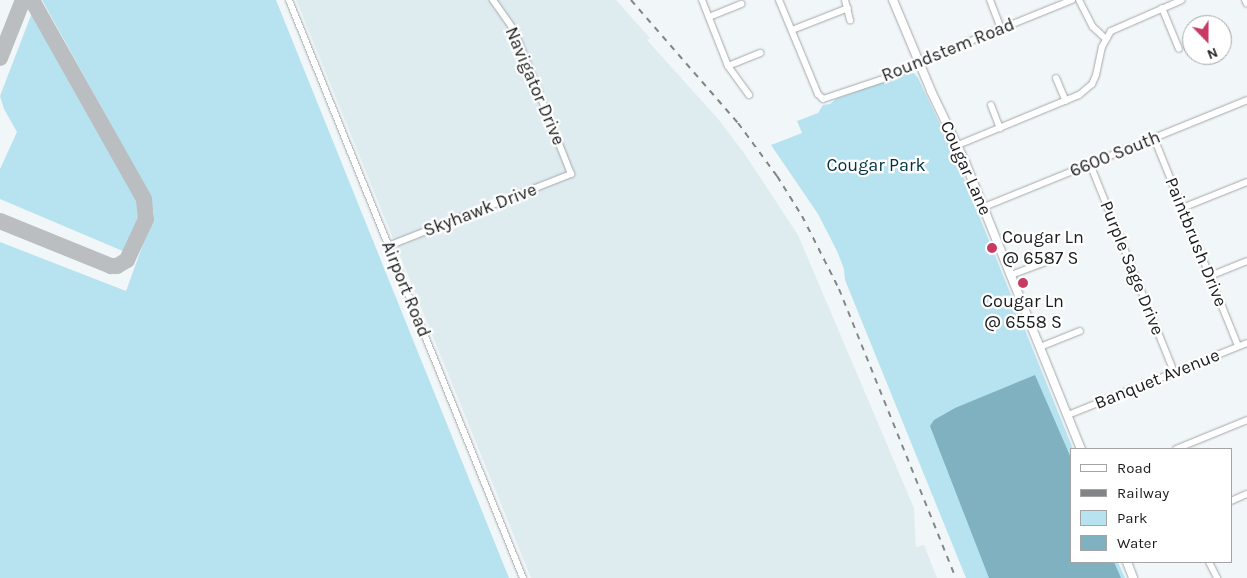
<!DOCTYPE html>
<style>
body{margin:0}
#map{position:relative;width:1247px;height:578px;overflow:hidden;background:#f1f6f8;font-family:Karla,sans-serif}
div>[style]{position:absolute}
[style*='--x']{left:calc(var(--x)*1px);top:calc(var(--y)*1px);width:calc(var(--w)*1px);rotate:calc(var(--a)*1deg)}
.built>*{inset:0;background:#deecf0}
.green>*{inset:0;background:#b7e3f0}
.water>*{inset:0;background:#7fb1c0}
.taxiway>*{height:16px;margin:-8px;padding:0 8px;transform-origin:8px;border-radius:8px;background:#babec0}
.roads{filter:drop-shadow(0 0 1px #a3a8a9) drop-shadow(0 0 1px #a3a8a9)}
.minor>*{height:6px;margin:-3px;padding:0 3px;transform-origin:3px;border-radius:3px;background:#fff}
.major>*{height:8px;margin:-4px;padding:0 4px;transform-origin:4px;border-radius:4px;background:#fff}
.rail>*{height:2px;margin-top:-1px;transform-origin:0;background:repeating-linear-gradient(90deg,#828587 0 6px,transparent 0 12px)}
.dots>*{width:14px;height:14px;translate:-50% -50%;box-sizing:border-box;border:2px solid #fff;border-radius:50%}
span{translate:-50% -50%;white-space:nowrap;text-align:center;line-height:1.15;-webkit-text-stroke:4.5px #fff;paint-order:stroke}
.street-label{font-size:18px;color:#1a1c1d}
.park-label{font-size:18px;color:#01323e}
.poi-label{font-size:18px;color:#1a1c1d}
.left{translate:0 -50%;text-align:left}
.legend{position:absolute;left:1070px;top:448px;width:162px;height:115px;box-sizing:border-box;background:#fff;border:1px solid #a3a4a5;margin:0;padding:6px 9px;list-style:none;font-size:15px;color:#1a1c1d}
.legend li{display:flex;align-items:center;gap:10px;height:25px}
.legend b{width:25px;border:1px solid #a3a4a5}
.north{position:absolute;left:1182px;top:15px;width:50px;height:50px;box-sizing:border-box;background:#fff;border:1px solid #a3a4a5;border-radius:50%;rotate:158deg;font-size:14px;font-weight:700;line-height:20px;text-align:center;color:#1a1c1d}
.north::after{content:'';display:block;margin:auto;width:18px;height:22px;background:#c93a62;clip-path:polygon(50% 0,100% 100%,50% 72%,0 100%)}
</style>
<div id="map">
<div class="built">
<div style="clip-path:polygon(296px 0,616px 0,650px 38px,647px 40px,719px 120px,744px 153px,798px 235px,914px 508px,916px 547px,924px 545px,937px 578px,531px 578px)"></div>
</div>
<div class="green">
<div style="clip-path:polygon(42px 0,276px 0,509px 578px,0 578px,0 242px,126px 291px,154px 214px,150px 195px)"></div>
<div style="clip-path:polygon(33px 10px,49px 43px,138px 203px,141px 211px,139px 218px,125px 252px,0 199px,0 169px,17px 132px,4px 109px,0 96px)"></div>
<div style="clip-path:polygon(908px 72px,914px 73px,918px 78px,953px 151px,1073px 449px,1071px 449px,1071px 562px,1118px 562px,1125px 578px,966px 578px,845px 280px,844px 269px,837px 251px,818px 214px,771px 145px,802px 133px,797px 121px,818px 113px,823px 105px,830px 104px,836px 99px)"></div>
</div>
<div class="water">
<div style="clip-path:polygon(1035px 375px,1071px 458px,1071px 562px,1114px 562px,1121px 578px,989px 578px,930px 426px,934px 420px,955px 408px)"></div>
</div>
<div class="taxiway">
<div style="--x:0;--y:58;--w:62;--a:-68.4"></div>
<div style="--x:0;--y:221;--w:120;--a:22.1"></div>
<div style="--x:111;--y:266;--w:6;--a:0"></div>
<div style="--x:117;--y:266;--w:12;--a:-31"></div>
<div style="--x:127;--y:260;--w:45;--a:-65.1"></div>
<div style="--x:146;--y:219;--w:20;--a:-96"></div>
<div style="--x:144;--y:199;--w:228;--a:-119.4"></div>
</div>
<div class="roads">
<div class="minor">
<div style="--x:289;--y:0;--w:624;--a:67.96"></div>
<div style="--x:702;--y:0;--w:71;--a:68.5"></div>
<div style="--x:728;--y:66;--w:36;--a:54"></div>
<div style="--x:779;--y:0;--w:102;--a:67.5"></div>
<div style="--x:818;--y:94;--w:7;--a:45"></div>
<div style="--x:823;--y:99;--w:66;--a:-18.4"></div>
<div style="--x:886;--y:78;--w:50;--a:-25"></div>
<div style="--x:931;--y:57;--w:152;--a:-22"></div>
<div style="--x:845;--y:0;--w:21;--a:76"></div>
<div style="--x:990;--y:0;--w:30;--a:69"></div>
<div style="--x:1079;--y:0;--w:30;--a:63"></div>
<div style="--x:1093;--y:27;--w:16;--a:43"></div>
<div style="--x:1245;--y:0;--w:4;--a:63"></div>
<div style="--x:1162;--y:8;--w:44;--a:67.5"></div>
<div style="--x:709;--y:17;--w:35;--a:-22"></div>
<div style="--x:792;--y:30;--w:60;--a:-21.4"></div>
<div style="--x:728;--y:66;--w:35;--a:-22"></div>
<div style="--x:1056;--y:78;--w:25;--a:67"></div>
<div style="--x:991;--y:105;--w:25;--a:69"></div>
<div style="--x:1154;--y:138;--w:224;--a:68"></div>
<div style="--x:958;--y:145;--w:131;--a:-22.5"></div>
<div style="--x:1079;--y:95;--w:17;--a:-40"></div>
<div style="--x:1092;--y:84;--w:10;--a:-66"></div>
<div style="--x:1096;--y:75;--w:29;--a:-78"></div>
<div style="--x:1102;--y:47;--w:18;--a:-61"></div>
<div style="--x:1111;--y:31;--w:77;--a:-23.6"></div>
<div style="--x:1090;--y:164;--w:224;--a:68"></div>
<div style="--x:984;--y:207;--w:284;--a:-22.1"></div>
<div style="--x:1182;--y:208;--w:70;--a:-21.8"></div>
<div style="--x:388;--y:246;--w:197;--a:-21.5"></div>
<div style="--x:571;--y:174;--w:155;--a:-111.6"></div>
<div style="--x:514;--y:30;--w:37;--a:-125"></div>
<div style="--x:1011;--y:275;--w:43;--a:-20.6"></div>
<div style="--x:1210;--y:276;--w:40;--a:-22"></div>
<div style="--x:1040;--y:347;--w:43;--a:-21.8"></div>
<div style="--x:1068;--y:415;--w:193;--a:-21.9"></div>
<div style="--x:1176;--y:449;--w:77;--a:-22.2"></div>
<div style="--x:1231;--y:501;--w:17;--a:-24"></div>
<div style="--x:1209;--y:562;--w:18;--a:63"></div>
</div>
<div class="major">
<div style="--x:893;--y:0;--w:99;--a:67.3"></div>
<div style="--x:931;--y:91;--w:79;--a:64.4"></div>
<div style="--x:965;--y:162;--w:310;--a:68"></div>
<div style="--x:1127;--y:562;--w:17;--a:69"></div>
</div>
</div>
<div class="rail">
<div style="--x:631;--y:0;--w:163;--a:49"></div>
<div style="--x:738;--y:123;--w:66;--a:53.7"></div>
<div style="--x:777;--y:176;--w:47;--a:58"></div>
<div style="--x:802;--y:216;--w:82;--a:63.1"></div>
<div style="--x:839;--y:289;--w:312;--a:68"></div>
</div>
<div class="dots">
<div style="left:992px;top:248px;background:#c93a62"></div>
<div style="left:1023px;top:283px;background:#c93a62"></div>
</div>
<div class="street-label">
<span style="left:948px;top:50px;rotate:-22deg">Roundstem Road</span>
<span style="left:535px;top:86px;rotate:67deg">Navigator Drive</span>
<span style="left:1115px;top:154px;rotate:-22deg">6600 South</span>
<span style="left:966px;top:168px;rotate:66deg">Cougar Lane</span>
<span style="left:480px;top:210px;rotate:-21deg">Skyhawk Drive</span>
<span style="left:1196px;top:242px;rotate:68deg">Paintbrush Drive</span>
<span style="left:1132px;top:268px;rotate:68deg">Purple Sage Drive</span>
<span style="left:406px;top:289px;rotate:68deg">Airport Road</span>
<span style="left:1157px;top:379px;rotate:-22deg">Banquet Avenue</span>
</div>
<div class="park-label">
<span style="left:876px;top:165px">Cougar Park</span>
</div>
<div class="poi-label">
<span class="left" style="left:1002px;top:248px">Cougar Ln<br>@ 6587 S</span>
<span style="left:1023px;top:312px">Cougar Ln<br>@ 6558 S</span>
</div>
<ul class="legend">
<li><b style="height:6px;background:#fff"></b>Road</li>
<li><b style="height:6px;background:#828587"></b>Railway</li>
<li><b style="height:14px;background:#b7e3f0"></b>Park</li>
<li><b style="height:14px;background:#7fb1c0"></b>Water</li>
</ul>
<div class="north">N</div>
</div>
